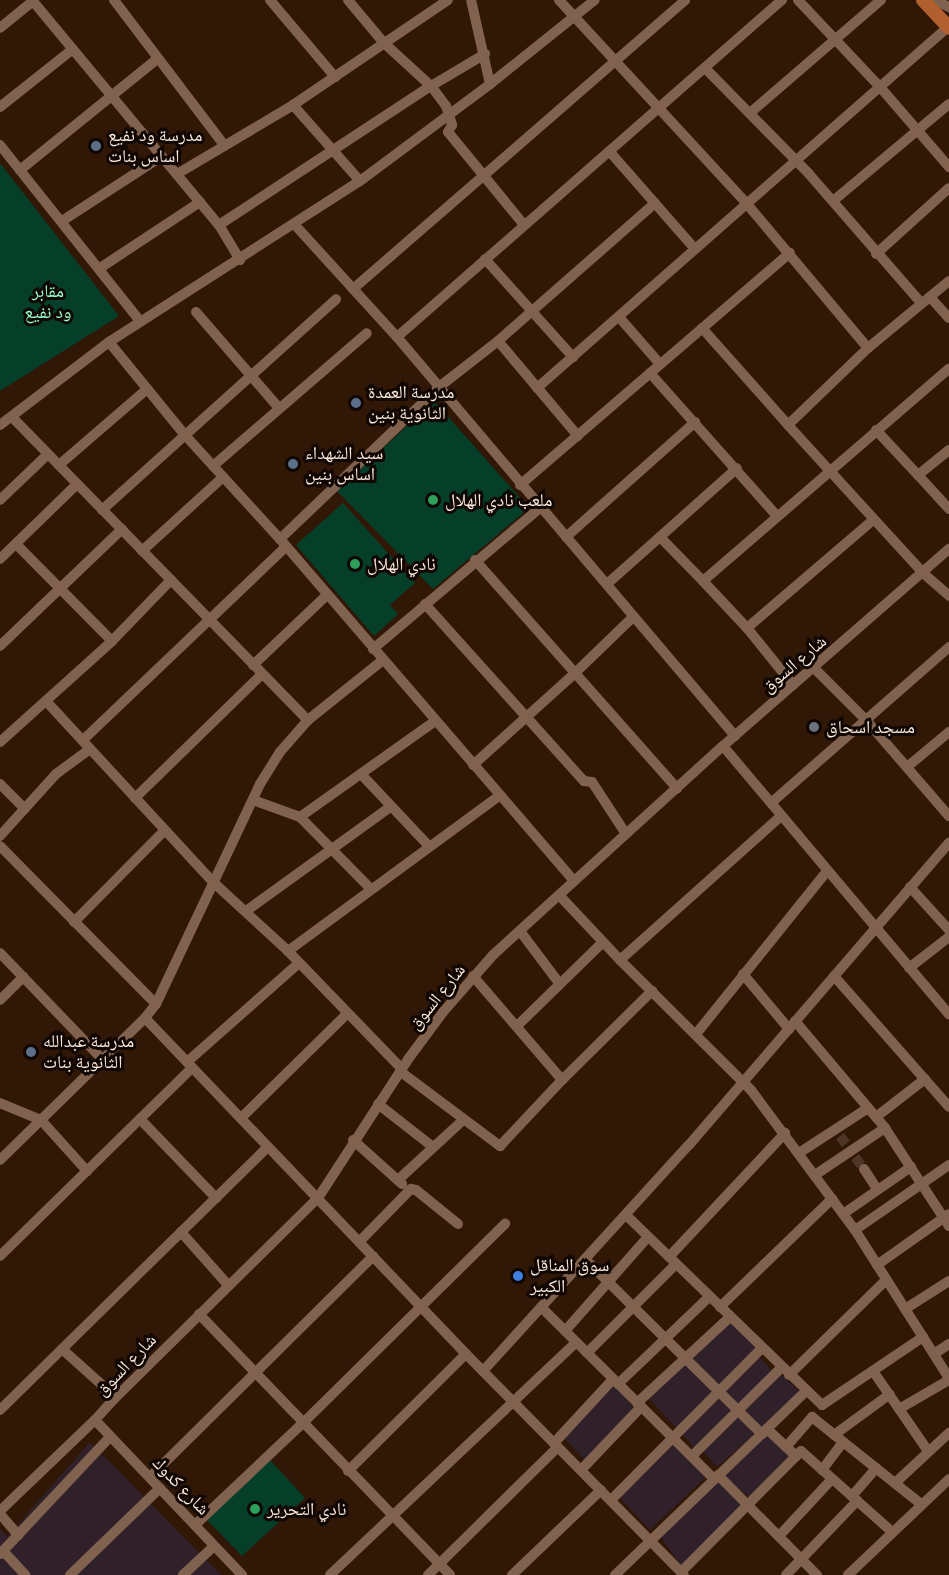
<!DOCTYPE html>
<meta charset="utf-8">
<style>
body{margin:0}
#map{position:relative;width:949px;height:1575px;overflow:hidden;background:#301706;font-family:"Titillium Web","Noto Naskh Arabic",sans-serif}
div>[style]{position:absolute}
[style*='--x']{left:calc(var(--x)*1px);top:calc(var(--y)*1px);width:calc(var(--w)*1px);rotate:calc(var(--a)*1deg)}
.industrial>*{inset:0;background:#30202a}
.green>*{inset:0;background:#053f29}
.minor-tunnel>*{height:10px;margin-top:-5px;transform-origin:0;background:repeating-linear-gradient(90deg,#4e3626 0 10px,transparent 0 15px)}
.minor>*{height:10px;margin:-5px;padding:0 5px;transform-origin:5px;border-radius:5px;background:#80624f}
.major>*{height:14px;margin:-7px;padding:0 7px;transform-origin:7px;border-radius:7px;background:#b25f30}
.dots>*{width:16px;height:16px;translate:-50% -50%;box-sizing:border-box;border:3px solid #100602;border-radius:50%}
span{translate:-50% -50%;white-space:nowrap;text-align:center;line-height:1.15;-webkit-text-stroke:6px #100602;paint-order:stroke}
.poi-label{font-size:18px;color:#fae8dd}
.left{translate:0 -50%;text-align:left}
.park-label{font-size:18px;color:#95fdcb}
.street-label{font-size:18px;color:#fae8dd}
</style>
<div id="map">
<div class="industrial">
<div style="clip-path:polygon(730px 1322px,759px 1346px,720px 1386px,689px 1359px)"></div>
<div style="clip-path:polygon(759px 1356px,774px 1373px,738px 1408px,720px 1389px)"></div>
<div style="clip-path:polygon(685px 1363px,713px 1392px,676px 1428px,648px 1397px)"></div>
<div style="clip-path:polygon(780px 1373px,800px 1392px,760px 1429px,740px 1409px)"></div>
<div style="clip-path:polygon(613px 1384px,635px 1409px,586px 1461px,562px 1436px)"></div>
<div style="clip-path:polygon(718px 1395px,733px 1411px,695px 1449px,680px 1431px)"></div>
<div style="clip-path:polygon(738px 1415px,756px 1433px,717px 1467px,701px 1449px)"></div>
<div style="clip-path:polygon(768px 1430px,793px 1456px,752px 1499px,722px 1475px)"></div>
<div style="clip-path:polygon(90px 1442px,221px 1575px,0 1575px,0 1528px,7px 1537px)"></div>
<div style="clip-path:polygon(669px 1442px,706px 1477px,650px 1530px,618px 1496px)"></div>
<div style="clip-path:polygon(720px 1481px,743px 1506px,682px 1567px,660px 1536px)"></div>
</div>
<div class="green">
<div style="clip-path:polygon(0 163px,119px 316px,0 391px)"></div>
<div style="clip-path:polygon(434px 401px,529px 508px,433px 589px,337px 491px)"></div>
<div style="clip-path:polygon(343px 503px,415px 583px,390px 605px,398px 614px,374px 636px,296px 545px)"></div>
<div style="clip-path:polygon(270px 1460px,305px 1498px,242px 1556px,207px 1520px)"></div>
</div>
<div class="minor-tunnel">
<div style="--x:840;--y:1136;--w:10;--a:53"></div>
<div style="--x:855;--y:1157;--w:15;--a:53"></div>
</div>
<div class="minor">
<div style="--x:32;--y:0;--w:293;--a:50.3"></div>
<div style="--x:219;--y:225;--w:41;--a:59"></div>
<div style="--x:114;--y:0;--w:183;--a:52.8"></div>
<div style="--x:270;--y:0;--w:101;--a:49.8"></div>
<div style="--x:348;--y:0;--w:56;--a:50.1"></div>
<div style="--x:384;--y:43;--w:64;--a:42.5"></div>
<div style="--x:431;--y:86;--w:25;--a:53"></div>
<div style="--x:446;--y:106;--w:20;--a:72"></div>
<div style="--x:452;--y:125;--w:8;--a:120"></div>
<div style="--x:448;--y:132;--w:120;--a:50.7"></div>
<div style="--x:559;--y:0;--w:277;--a:47.3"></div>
<div style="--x:747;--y:204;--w:188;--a:50"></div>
<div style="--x:798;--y:0;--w:120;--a:46.7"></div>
<div style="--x:880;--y:87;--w:106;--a:49.2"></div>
<div style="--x:935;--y:0;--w:16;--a:27"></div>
<div style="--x:0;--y:28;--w:43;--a:-39.3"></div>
<div style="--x:705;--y:68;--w:148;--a:45.5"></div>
<div style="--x:809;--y:174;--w:171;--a:49"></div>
<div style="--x:490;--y:84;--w:134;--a:-38.7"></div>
<div style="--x:293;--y:105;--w:101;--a:48.6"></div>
<div style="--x:0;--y:107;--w:93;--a:-38.5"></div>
<div style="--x:750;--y:113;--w:173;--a:-40.8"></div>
<div style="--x:0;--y:145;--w:225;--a:51.5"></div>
<div style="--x:610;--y:152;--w:129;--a:48.8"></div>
<div style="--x:20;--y:170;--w:176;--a:-39"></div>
<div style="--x:177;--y:174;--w:135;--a:-30.7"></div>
<div style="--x:293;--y:105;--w:187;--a:-34.1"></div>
<div style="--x:833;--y:201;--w:151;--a:-39.9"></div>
<div style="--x:62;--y:221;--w:119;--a:-33"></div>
<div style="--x:219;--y:225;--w:254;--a:-33.3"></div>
<div style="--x:431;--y:86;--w:63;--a:-30.7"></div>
<div style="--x:295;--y:225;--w:151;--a:47.7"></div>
<div style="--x:397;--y:337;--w:523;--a:49.73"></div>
<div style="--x:876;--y:254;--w:98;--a:-42.1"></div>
<div style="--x:485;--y:259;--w:132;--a:48.1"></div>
<div style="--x:100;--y:268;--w:120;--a:-33.4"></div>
<div style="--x:949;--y:281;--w:105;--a:140.4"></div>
<div style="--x:868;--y:348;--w:111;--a:136.1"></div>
<div style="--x:788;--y:425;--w:200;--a:47.6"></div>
<div style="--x:923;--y:573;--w:35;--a:41"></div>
<div style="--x:353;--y:289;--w:440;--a:-41"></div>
<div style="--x:930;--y:297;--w:28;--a:48"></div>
<div style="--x:196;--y:312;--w:127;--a:49.2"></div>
<div style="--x:619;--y:317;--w:62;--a:48.9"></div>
<div style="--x:702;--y:328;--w:130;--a:48.4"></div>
<div style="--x:397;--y:337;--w:512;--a:-41.2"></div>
<div style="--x:498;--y:341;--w:124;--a:49.9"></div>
<div style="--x:109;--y:342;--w:119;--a:50.8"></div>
<div style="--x:184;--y:434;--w:142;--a:47.6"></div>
<div style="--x:280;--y:539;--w:451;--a:49.3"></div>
<div style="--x:650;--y:373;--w:191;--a:48.4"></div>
<div style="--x:537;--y:388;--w:547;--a:-41.29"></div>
<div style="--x:12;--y:417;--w:424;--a:45.7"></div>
<div style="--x:0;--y:425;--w:137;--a:-37.3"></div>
<div style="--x:109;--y:342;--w:298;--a:-32.7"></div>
<div style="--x:360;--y:181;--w:162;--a:-36.7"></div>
<div style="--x:490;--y:84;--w:86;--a:-102.7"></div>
<div style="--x:876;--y:430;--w:62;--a:47"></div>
<div style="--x:949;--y:450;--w:40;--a:141"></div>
<div style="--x:918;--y:475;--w:46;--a:47.6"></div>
<div style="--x:59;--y:465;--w:116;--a:-40.8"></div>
<div style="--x:213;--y:466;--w:203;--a:-40.8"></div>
<div style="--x:520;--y:485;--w:356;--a:-40.7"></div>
<div style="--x:0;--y:500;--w:66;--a:-43.8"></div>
<div style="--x:102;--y:510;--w:315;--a:-42"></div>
<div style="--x:566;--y:537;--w:173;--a:-41.7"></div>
<div style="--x:660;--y:537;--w:62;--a:45.7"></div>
<div style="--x:280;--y:539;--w:220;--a:-43.7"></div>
<div style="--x:439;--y:387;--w:75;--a:-37.9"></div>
<div style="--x:498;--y:341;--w:209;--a:-41.3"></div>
<div style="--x:16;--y:544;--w:136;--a:45.3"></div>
<div style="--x:142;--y:551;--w:110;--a:-42.4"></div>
<div style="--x:0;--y:559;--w:107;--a:-44.2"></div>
<div style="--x:475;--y:560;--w:305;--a:48.5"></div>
<div style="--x:607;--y:584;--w:174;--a:-41.7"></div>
<div style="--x:425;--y:604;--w:238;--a:48.1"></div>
<div style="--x:584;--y:781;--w:8;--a:7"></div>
<div style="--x:592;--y:782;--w:62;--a:56.8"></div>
<div style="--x:747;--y:628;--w:166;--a:-40.6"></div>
<div style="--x:0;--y:646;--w:169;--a:-43.8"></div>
<div style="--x:373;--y:649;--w:219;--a:-40.2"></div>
<div style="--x:253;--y:665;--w:102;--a:-43.4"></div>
<div style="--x:815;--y:669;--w:72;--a:45"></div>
<div style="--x:866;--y:720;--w:127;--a:49.2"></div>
<div style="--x:793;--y:685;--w:73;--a:-128.9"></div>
<div style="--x:747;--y:628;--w:64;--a:-133.1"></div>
<div style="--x:703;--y:581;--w:325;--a:-40.8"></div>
<div style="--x:46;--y:701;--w:246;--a:47.3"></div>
<div style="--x:213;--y:882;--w:102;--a:42.6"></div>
<div style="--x:288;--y:951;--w:164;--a:46"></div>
<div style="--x:83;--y:740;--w:280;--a:-43.6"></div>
<div style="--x:0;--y:742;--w:151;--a:-42"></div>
<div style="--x:112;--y:641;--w:85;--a:-46"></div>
<div style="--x:723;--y:746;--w:351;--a:49.9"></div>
<div style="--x:473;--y:765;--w:136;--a:-42"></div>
<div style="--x:574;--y:674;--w:83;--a:-44"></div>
<div style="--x:907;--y:767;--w:55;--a:-39.8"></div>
<div style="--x:361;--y:774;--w:98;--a:46.7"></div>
<div style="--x:0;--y:784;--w:35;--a:45"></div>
<div style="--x:135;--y:798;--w:177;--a:-44.3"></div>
<div style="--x:253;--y:800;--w:50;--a:19.9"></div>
<div style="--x:300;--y:817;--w:101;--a:45.4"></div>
<div style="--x:771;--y:803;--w:237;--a:-41.2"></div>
<div style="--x:300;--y:817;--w:166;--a:-35.4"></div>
<div style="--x:0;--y:836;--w:84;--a:-47.9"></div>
<div style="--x:56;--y:774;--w:42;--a:-36.3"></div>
<div style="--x:0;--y:846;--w:222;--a:45.4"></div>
<div style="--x:910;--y:887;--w:58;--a:47.8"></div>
<div style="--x:559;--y:895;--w:89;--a:46.8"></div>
<div style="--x:620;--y:960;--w:185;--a:44.8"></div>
<div style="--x:751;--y:1090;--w:174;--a:53.4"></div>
<div style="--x:855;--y:1230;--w:175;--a:57.6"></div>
<div style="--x:246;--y:911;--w:178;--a:-35.8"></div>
<div style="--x:74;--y:922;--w:129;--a:-45.3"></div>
<div style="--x:520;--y:931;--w:65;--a:53.1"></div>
<div style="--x:288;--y:951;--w:263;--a:-36.3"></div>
<div style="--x:0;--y:953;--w:149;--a:46.1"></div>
<div style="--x:620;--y:960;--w:216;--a:-41.8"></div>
<div style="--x:909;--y:968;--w:51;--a:-37.8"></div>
<div style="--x:743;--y:974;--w:72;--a:50.1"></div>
<div style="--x:473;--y:976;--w:137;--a:49.4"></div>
<div style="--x:562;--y:1080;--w:127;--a:-44.7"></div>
<div style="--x:834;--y:976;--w:174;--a:48.7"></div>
<div style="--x:0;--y:1000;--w:33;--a:-45"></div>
<div style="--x:145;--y:1018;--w:465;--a:46.3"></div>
<div style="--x:466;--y:1354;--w:310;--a:45.4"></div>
<div style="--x:795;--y:1021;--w:140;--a:49.9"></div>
<div style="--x:885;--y:1128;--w:117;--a:56.9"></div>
<div style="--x:517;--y:1026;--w:120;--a:-44.3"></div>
<div style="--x:696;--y:1034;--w:209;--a:-51.2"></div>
<div style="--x:187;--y:1062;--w:149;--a:-41.5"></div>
<div style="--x:401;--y:1072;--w:124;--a:36.8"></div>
<div style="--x:500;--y:1146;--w:91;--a:-46.8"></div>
<div style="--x:0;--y:1103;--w:44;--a:22.5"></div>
<div style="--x:41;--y:1120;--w:69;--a:48"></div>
<div style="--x:378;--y:1104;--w:70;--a:38"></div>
<div style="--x:876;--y:1117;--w:62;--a:-37.8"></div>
<div style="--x:241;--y:1118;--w:148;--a:-44.5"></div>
<div style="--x:140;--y:1119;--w:110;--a:46.1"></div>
<div style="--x:353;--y:1140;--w:66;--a:41.9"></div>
<div style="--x:799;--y:1153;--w:82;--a:-33.1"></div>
<div style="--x:0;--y:1160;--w:203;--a:-44.4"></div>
<div style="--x:145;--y:1018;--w:18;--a:-52"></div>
<div style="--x:156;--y:1004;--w:243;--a:-64.7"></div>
<div style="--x:260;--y:784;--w:38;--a:-58"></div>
<div style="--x:280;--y:752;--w:43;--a:-48.8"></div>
<div style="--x:308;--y:720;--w:96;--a:-38.7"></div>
<div style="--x:864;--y:1169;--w:24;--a:57"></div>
<div style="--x:815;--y:1175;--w:84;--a:-33.9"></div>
<div style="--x:398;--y:1180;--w:88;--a:-42.7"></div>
<div style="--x:843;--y:1214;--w:83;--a:-34.7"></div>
<div style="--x:626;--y:1215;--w:273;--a:44.1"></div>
<div style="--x:822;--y:1405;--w:122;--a:-34"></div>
<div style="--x:855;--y:1230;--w:114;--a:-34.7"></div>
<div style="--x:181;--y:1232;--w:71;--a:48.4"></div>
<div style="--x:360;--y:1241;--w:73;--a:-45.6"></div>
<div style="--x:411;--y:1189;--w:5;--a:11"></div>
<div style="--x:416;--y:1190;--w:54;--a:39"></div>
<div style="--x:0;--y:1256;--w:269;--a:-44.4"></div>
<div style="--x:669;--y:1257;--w:170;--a:-46.9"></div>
<div style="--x:585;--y:1259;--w:249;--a:44.7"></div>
<div style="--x:877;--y:1265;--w:88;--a:-35.3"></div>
<div style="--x:541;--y:1307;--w:244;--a:44.8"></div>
<div style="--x:720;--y:1307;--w:156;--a:-44"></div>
<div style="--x:905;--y:1309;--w:52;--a:-32.5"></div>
<div style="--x:199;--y:1314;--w:362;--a:46.1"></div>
<div style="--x:565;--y:1331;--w:125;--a:-48.6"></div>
<div style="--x:62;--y:1349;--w:52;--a:41.9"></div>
<div style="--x:101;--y:1384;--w:20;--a:53"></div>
<div style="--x:587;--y:1353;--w:126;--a:-45"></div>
<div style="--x:934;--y:1354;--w:18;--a:-34"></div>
<div style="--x:483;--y:1371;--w:306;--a:-47.7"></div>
<div style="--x:689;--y:1145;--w:399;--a:-49.3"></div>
<div style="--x:873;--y:1371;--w:97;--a:55.5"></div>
<div style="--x:789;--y:1375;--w:136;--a:-44.4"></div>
<div style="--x:618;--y:1384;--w:126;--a:-43.7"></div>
<div style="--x:637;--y:1403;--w:127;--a:-42.8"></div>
<div style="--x:899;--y:1409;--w:58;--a:-30.1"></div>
<div style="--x:0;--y:1410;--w:375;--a:-44.5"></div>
<div style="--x:95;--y:1420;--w:214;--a:46.5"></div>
<div style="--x:767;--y:1429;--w:40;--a:43"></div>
<div style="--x:796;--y:1456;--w:7;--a:-45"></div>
<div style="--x:801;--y:1451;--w:120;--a:41.6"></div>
<div style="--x:834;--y:1435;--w:69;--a:-36.2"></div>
<div style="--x:554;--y:1443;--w:87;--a:-47.3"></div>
<div style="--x:786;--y:1447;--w:40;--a:-49"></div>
<div style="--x:812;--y:1417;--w:139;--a:38.6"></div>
<div style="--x:692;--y:1456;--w:125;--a:-44.7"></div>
<div style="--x:581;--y:1470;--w:87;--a:-46.4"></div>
<div style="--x:822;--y:1470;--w:35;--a:-53"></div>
<div style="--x:348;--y:1471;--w:166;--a:-44.8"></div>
<div style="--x:718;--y:1475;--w:141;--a:45.3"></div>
<div style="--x:150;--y:1477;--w:314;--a:-44.7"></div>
<div style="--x:895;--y:1483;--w:74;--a:-42.8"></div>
<div style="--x:852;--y:1496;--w:37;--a:-49"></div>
<div style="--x:611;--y:1500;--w:214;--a:-45.2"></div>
<div style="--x:0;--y:1511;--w:132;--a:-43.8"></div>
<div style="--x:95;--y:1420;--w:27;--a:-48"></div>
<div style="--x:113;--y:1400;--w:288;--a:-44.6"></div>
<div style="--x:318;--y:1198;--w:167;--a:-57"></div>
<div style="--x:409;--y:1058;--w:57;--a:-53.5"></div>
<div style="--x:443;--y:1012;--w:76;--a:-48.7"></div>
<div style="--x:493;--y:955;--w:311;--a:-42.3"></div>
<div style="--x:723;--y:746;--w:300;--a:-41.1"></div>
<div style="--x:0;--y:1514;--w:28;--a:49"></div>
<div style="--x:195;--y:1525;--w:149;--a:-43.4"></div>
<div style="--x:303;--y:1423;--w:284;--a:-44.6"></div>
<div style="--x:779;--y:1536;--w:78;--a:-47.1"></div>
<div style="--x:3;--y:1551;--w:33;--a:47"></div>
<div style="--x:0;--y:1554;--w:159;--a:-46.8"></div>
<div style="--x:681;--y:1572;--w:163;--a:-45.2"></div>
<div style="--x:70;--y:1575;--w:125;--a:-44"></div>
<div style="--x:183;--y:1575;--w:42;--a:-43.1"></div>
<div style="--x:330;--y:1575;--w:339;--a:-43.4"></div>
<div style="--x:428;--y:1575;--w:182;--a:-44.6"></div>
<div style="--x:512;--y:1575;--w:123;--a:-43.7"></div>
<div style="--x:615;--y:1575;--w:264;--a:-43.9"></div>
<div style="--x:786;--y:1575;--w:103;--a:-46.2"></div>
<div style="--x:848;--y:1575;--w:139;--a:-43.5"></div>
</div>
<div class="major">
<div style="--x:923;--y:0;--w:38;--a:47"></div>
</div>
<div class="dots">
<div style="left:96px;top:146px;background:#5c6f8a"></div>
<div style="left:356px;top:403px;background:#5c6f8a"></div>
<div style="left:293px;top:464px;background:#5c6f8a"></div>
<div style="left:433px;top:500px;background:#2e9e5b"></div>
<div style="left:355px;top:564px;background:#2e9e5b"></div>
<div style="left:814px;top:727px;background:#6b7280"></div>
<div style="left:31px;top:1052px;background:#5c6f8a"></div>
<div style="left:518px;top:1276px;background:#3f7fe0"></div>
<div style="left:255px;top:1509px;background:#2e9e5b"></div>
</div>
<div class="poi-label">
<span class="left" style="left:108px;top:146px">مدرسة ود نفيع<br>اساس بنات</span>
<span class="left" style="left:368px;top:403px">مدرسة العمدة<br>الثانوية بنين</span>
<span class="left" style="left:305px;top:464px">سيد الشهداء<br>اساس بنين</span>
<span class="left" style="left:445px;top:500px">ملعب نادي الهلال</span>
<span class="left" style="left:367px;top:564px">نادي الهلال</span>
<span class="left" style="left:826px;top:727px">مسجد اسحاق</span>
<span class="left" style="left:43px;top:1052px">مدرسة عبدالله<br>الثانوية بنات</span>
<span class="left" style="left:530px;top:1276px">سوق المناقل<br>الكبير</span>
<span class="left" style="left:267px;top:1509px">نادي التحرير</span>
</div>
<div class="park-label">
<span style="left:48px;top:302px">مقابر<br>ود نفيع</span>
</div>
<div class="street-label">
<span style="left:794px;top:664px;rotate:-40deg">شارع السوق</span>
<span style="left:437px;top:997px;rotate:-51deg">شارع السوق</span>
<span style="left:126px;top:1365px;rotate:-46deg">شارع السوق</span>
<span style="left:181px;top:1486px;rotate:46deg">شارع كدوك</span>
</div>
</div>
